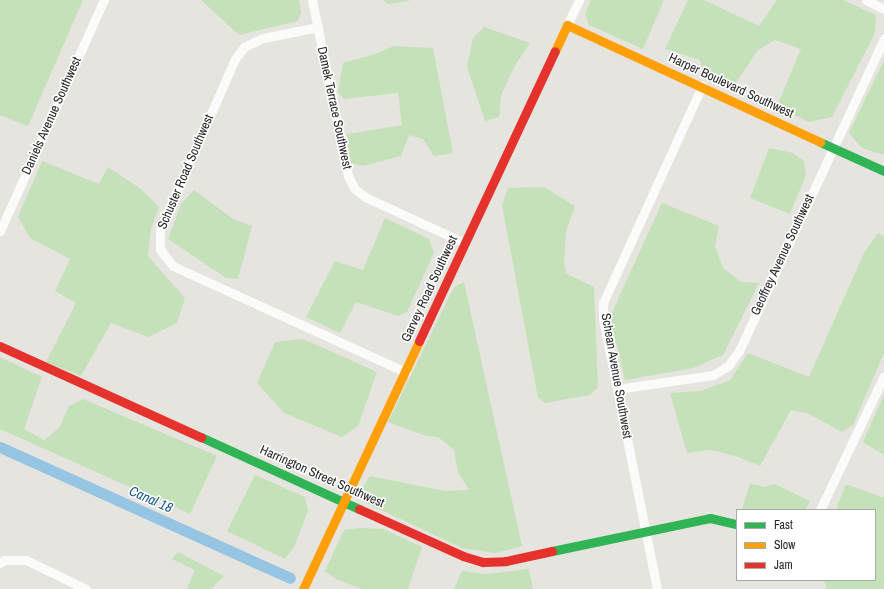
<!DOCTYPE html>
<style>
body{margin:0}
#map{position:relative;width:884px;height:589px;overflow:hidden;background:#e6e4de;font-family:"Archivo Narrow",sans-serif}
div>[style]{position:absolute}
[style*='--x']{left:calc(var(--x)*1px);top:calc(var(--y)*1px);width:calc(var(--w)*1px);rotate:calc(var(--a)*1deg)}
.green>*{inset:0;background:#c4e1b9}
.canal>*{height:11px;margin:-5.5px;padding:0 5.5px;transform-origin:5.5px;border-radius:5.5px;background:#96c5e4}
.street>*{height:9px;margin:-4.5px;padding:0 4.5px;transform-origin:4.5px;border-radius:4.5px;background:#fbfbfa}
.fast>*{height:9px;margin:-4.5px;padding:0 4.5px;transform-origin:4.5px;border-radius:4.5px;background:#30b455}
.slow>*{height:9px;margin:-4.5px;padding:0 4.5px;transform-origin:4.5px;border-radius:4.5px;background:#ff9f0a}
.jam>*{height:9px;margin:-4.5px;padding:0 4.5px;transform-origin:4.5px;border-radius:4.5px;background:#e5322d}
span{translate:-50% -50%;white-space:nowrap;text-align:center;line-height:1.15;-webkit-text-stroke:3px #fff;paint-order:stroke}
.street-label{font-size:13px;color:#282828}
.water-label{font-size:14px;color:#15558f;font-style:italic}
.legend{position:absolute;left:736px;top:509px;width:140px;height:72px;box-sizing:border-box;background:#fff;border:1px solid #a9a9a9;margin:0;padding:5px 7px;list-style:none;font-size:12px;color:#282828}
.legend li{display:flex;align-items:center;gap:8px;height:20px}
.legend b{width:20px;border:1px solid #a9a9a9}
</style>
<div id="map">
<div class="green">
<div style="clip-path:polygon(0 0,83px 0,28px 126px,0 115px)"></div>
<div style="clip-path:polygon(201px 0,299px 0,301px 12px,298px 21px,239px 35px)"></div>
<div style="clip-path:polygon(383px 0,409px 0,409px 1px,388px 4px)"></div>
<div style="clip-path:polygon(591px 0,664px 0,643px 49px,589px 25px,585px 14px)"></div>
<div style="clip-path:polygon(688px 0,704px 0,759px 26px,777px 0,843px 0,876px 15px,875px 33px,832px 117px,809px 122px,777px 106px,801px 49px,775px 40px,757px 51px,732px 89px,704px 76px,700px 60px,665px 49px)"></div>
<div style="clip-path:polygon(484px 27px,530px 43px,516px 64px,501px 95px,499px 117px,485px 121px,467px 67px,473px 38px)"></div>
<div style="clip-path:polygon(394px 46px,433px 48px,453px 153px,434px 156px,423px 139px,409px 135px,401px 156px,363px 166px,351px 163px,347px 134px,402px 125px,398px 93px,344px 99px,338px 92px,343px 63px,375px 54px)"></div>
<div style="clip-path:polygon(884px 60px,884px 155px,862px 148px,849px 133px)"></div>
<div style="clip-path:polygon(769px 148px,793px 153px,804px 161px,806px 175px,790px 214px,750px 198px)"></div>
<div style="clip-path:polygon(42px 161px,99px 184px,108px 167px,141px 189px,159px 207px,151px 229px,148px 256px,185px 298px,177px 323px,148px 337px,111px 323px,81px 376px,46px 362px,76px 303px,55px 291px,70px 259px,30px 238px,18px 217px)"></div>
<div style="clip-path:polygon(544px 187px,575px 206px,566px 232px,564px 262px,567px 274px,594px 287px,598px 387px,590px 395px,545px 403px,538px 398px,502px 205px,508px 188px)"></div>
<div style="clip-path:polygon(194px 190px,233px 219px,252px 226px,238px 279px,226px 278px,168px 239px,181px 204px)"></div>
<div style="clip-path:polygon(662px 203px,719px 226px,715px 246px,723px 268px,741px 282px,759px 283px,723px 355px,693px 368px,625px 380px,610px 317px)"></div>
<div style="clip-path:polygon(385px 218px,429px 239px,434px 253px,407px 312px,398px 316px,356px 302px,340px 333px,306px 317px,335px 261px,363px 270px)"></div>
<div style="clip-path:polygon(878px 233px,884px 236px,884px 353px,853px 425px,842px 432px,807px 413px,791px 410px,760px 466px,736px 456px,710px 450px,687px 453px,670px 393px,701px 391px,730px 380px,748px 353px,809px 377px,864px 253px)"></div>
<div style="clip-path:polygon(464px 282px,522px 546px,496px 553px,462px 548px,356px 498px,370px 476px,445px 491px,469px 490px,458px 472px,454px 450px,438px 437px,426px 436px,388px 422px,454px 287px)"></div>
<div style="clip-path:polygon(303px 339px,377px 372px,358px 426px,342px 437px,284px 413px,257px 383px,275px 342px)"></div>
<div style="clip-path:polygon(0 357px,42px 377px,24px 429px,44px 440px,59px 428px,69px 406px,83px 399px,217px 456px,190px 514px,0 429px)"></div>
<div style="clip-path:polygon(884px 395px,884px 455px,863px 442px)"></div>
<div style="clip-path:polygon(255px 475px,305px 497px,308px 511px,294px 547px,285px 559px,227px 531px)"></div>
<div style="clip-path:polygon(750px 483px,764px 487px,775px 484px,810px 501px,805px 510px,742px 510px)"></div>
<div style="clip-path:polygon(846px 484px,884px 498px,884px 589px,827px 589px,824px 580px,875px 580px,875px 510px,836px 510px)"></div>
<div style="clip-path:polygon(361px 528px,383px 529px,422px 547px,408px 589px,362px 589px,336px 579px,325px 571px,344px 530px)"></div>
<div style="clip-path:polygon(178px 552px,224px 576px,211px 589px,187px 589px,195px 570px,172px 559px)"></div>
<div style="clip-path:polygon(529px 569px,533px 589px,454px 589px,462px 571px,486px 574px)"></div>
</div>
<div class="canal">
<div style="--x:0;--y:447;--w:318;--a:24.3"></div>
</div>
<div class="street">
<div style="--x:312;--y:0;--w:180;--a:78.4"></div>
<div style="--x:348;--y:176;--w:13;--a:63"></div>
<div style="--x:354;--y:188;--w:14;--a:39"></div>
<div style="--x:365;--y:197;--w:110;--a:24.7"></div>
<div style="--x:866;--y:0;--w:20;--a:27"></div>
<div style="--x:567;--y:25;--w:28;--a:-64"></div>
<div style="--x:318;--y:27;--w:56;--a:168.7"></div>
<div style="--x:263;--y:38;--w:21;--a:155"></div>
<div style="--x:244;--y:47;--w:15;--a:127"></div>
<div style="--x:235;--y:59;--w:186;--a:113.8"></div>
<div style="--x:160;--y:229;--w:20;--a:90"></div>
<div style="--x:160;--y:249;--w:21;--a:53"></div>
<div style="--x:173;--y:266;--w:256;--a:24.5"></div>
<div style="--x:0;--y:231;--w:253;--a:-65.8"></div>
<div style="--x:617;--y:389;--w:97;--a:-8.3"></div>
<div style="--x:713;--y:375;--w:17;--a:-31"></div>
<div style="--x:728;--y:366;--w:19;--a:-54"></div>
<div style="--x:739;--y:351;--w:345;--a:-65.1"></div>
<div style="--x:820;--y:510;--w:148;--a:-64.5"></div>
<div style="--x:0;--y:563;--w:5;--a:-37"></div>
<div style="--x:4;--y:560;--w:22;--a:0"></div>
<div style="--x:26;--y:560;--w:67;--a:25.8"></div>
<div style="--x:657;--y:589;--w:275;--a:-101.3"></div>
<div style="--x:603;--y:319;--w:16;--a:-90"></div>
<div style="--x:603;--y:303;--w:239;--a:-65.5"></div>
</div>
<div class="fast">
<div style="--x:820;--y:142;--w:70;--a:24.4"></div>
<div style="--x:201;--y:437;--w:174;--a:24.5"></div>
<div style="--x:552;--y:551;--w:161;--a:-11.8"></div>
<div style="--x:710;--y:518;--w:28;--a:13"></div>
</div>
<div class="slow">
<div style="--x:555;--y:51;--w:29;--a:-65"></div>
<div style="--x:567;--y:25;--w:279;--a:24.8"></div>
<div style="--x:303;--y:589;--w:274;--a:-64.9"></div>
</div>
<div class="jam">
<div style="--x:419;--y:341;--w:320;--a:-64.9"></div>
<div style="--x:0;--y:346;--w:221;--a:24.4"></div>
<div style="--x:359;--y:509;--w:114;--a:24.3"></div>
<div style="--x:463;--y:556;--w:21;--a:17"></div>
<div style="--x:483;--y:562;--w:23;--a:-2"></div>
<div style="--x:506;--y:561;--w:47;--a:-12.3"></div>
</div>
<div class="street-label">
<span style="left:731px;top:86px;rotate:25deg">Harper Boulevard Southwest</span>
<span style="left:334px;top:108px;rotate:78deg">Damek Terrace Southwest</span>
<span style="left:52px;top:116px;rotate:-66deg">Daniels Avenue Southwest</span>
<span style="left:186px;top:172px;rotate:-67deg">Schuster Road Southwest</span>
<span style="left:783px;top:255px;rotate:-65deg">Geoffrey Avenue Southwest</span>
<span style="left:430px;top:289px;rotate:-65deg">Garvey Road Southwest</span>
<span style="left:616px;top:376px;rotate:80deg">Schean Avenue Southwest</span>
<span style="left:322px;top:477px;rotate:24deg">Harrington Street Southwest</span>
</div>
<div class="water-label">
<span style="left:151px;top:499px;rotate:24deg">Canal 18</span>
</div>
<ul class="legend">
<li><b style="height:5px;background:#30b455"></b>Fast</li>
<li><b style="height:5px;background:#ff9f0a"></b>Slow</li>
<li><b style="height:5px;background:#e5322d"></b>Jam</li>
</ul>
</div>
